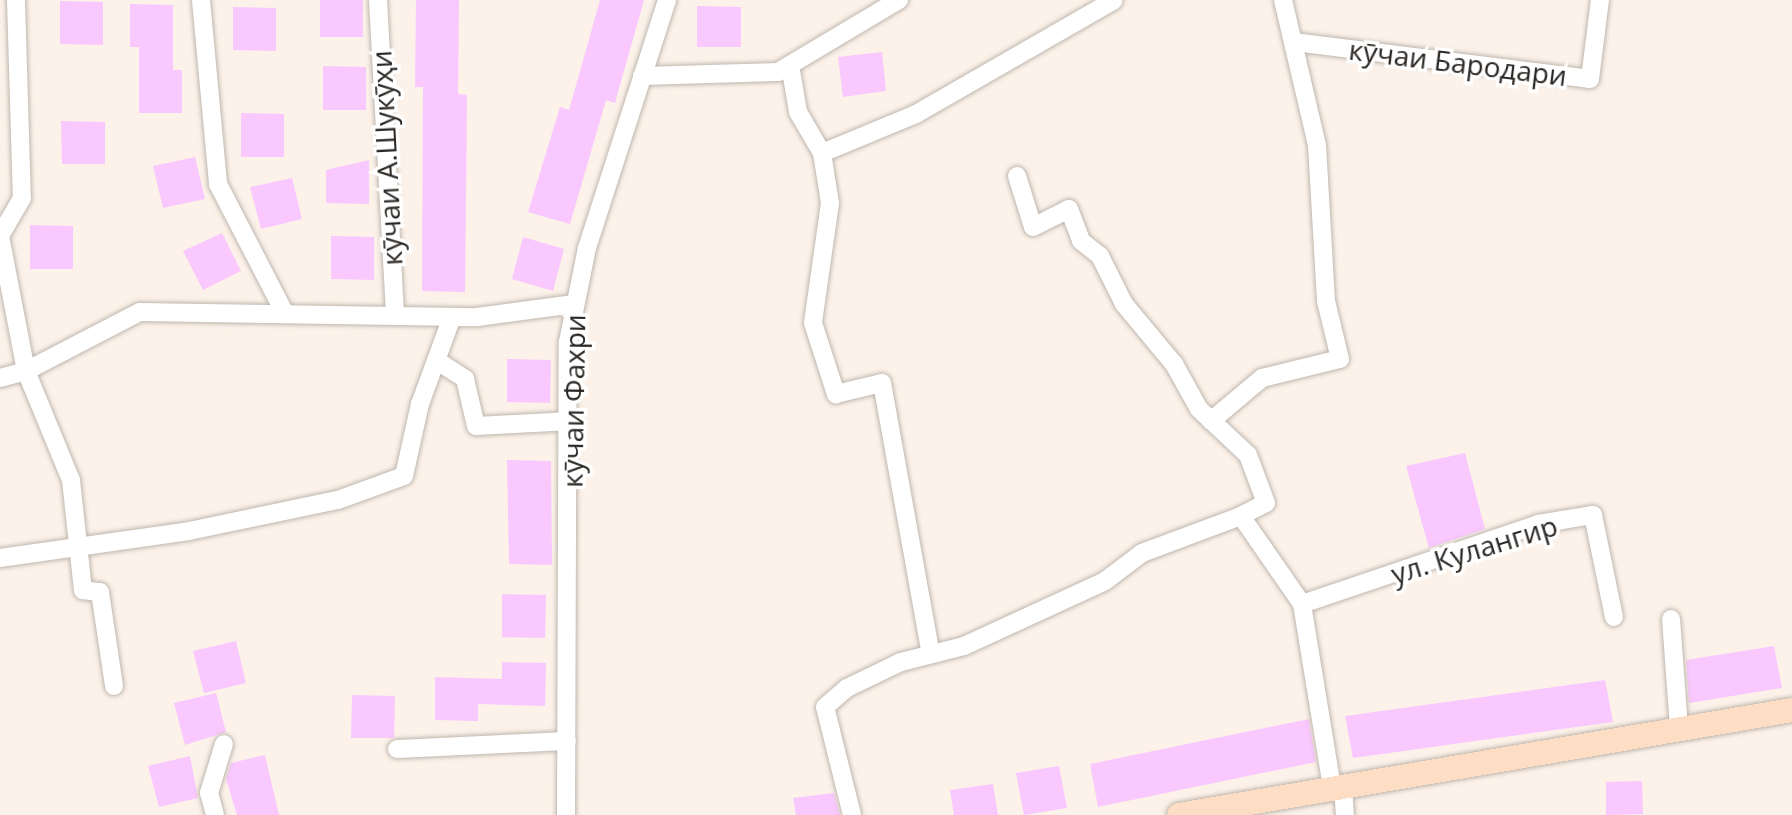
<!DOCTYPE html>
<meta charset="utf-8">
<style>
body{margin:0}
#map{position:relative;width:1792px;height:815px;overflow:hidden;background:#fcf2e9;font-family:"Open Sans",sans-serif}
div>[style]{position:absolute}
[style*='--x']{left:calc(var(--x)*1px);top:calc(var(--y)*1px);width:calc(var(--w)*1px);rotate:calc(var(--a)*1deg)}
.building>*{inset:0;background:#f9c8fe}
.roads{filter:drop-shadow(0 0 2px #bfb6ae) drop-shadow(0 0 2px #bfb6ae)}
.minor>*{height:18px;margin:-9px;padding:0 9px;transform-origin:9px;border-radius:9px;background:#fff}
.major>*{height:24px;margin:-12px;padding:0 12px;transform-origin:12px;border-radius:12px;background:#fddec4}
span{translate:-50% -50%;white-space:nowrap;text-align:center;line-height:1.15;-webkit-text-stroke:7px #fff;paint-order:stroke}
.street-label{font-size:28px;color:#292623}
</style>
<div id="map">
<div class="building">
<div style="clip-path:polygon(320px 0,363px 0,363px 37px,320px 37px)"></div>
<div style="clip-path:polygon(416px 0,459px 0,458px 94px,467px 95px,465px 292px,422px 291px,423px 87px,415px 87px)"></div>
<div style="clip-path:polygon(600px 0,644px 0,615px 103px,606px 100px,570px 224px,528px 212px,560px 107px,569px 110px)"></div>
<div style="clip-path:polygon(60px 1px,103px 2px,103px 45px,60px 44px)"></div>
<div style="clip-path:polygon(130px 4px,173px 5px,173px 70px,182px 70px,182px 113px,139px 113px,139px 47px,130px 47px)"></div>
<div style="clip-path:polygon(697px 6px,741px 7px,741px 47px,697px 47px)"></div>
<div style="clip-path:polygon(233px 7px,276px 8px,276px 51px,233px 50px)"></div>
<div style="clip-path:polygon(882px 52px,886px 91px,843px 97px,838px 57px)"></div>
<div style="clip-path:polygon(323px 66px,366px 67px,366px 110px,323px 110px)"></div>
<div style="clip-path:polygon(241px 113px,284px 114px,284px 157px,241px 157px)"></div>
<div style="clip-path:polygon(61px 121px,105px 122px,105px 164px,62px 164px)"></div>
<div style="clip-path:polygon(195px 157px,205px 199px,163px 208px,153px 166px)"></div>
<div style="clip-path:polygon(369px 160px,369px 204px,326px 203px,326px 170px)"></div>
<div style="clip-path:polygon(292px 178px,302px 219px,261px 229px,250px 187px)"></div>
<div style="clip-path:polygon(30px 225px,73px 226px,73px 269px,30px 269px)"></div>
<div style="clip-path:polygon(222px 233px,241px 271px,203px 290px,183px 251px)"></div>
<div style="clip-path:polygon(331px 236px,374px 237px,374px 280px,331px 279px)"></div>
<div style="clip-path:polygon(523px 237px,564px 249px,553px 291px,512px 279px)"></div>
<div style="clip-path:polygon(507px 359px,551px 360px,550px 403px,507px 402px)"></div>
<div style="clip-path:polygon(1465px 453px,1485px 529px,1429px 548px,1406px 466px)"></div>
<div style="clip-path:polygon(507px 460px,551px 461px,552px 565px,509px 564px)"></div>
<div style="clip-path:polygon(502px 594px,546px 595px,545px 638px,502px 637px)"></div>
<div style="clip-path:polygon(236px 641px,246px 683px,204px 693px,193px 651px)"></div>
<div style="clip-path:polygon(1774px 646px,1782px 688px,1689px 703px,1686px 660px)"></div>
<div style="clip-path:polygon(502px 662px,546px 663px,545px 706px,478px 704px,478px 721px,435px 720px,435px 677px,502px 679px)"></div>
<div style="clip-path:polygon(1605px 680px,1613px 722px,1353px 758px,1345px 716px)"></div>
<div style="clip-path:polygon(216px 693px,226px 732px,185px 745px,174px 703px)"></div>
<div style="clip-path:polygon(352px 695px,395px 696px,394px 738px,351px 738px)"></div>
<div style="clip-path:polygon(1309px 719px,1316px 762px,1098px 807px,1090px 764px)"></div>
<div style="clip-path:polygon(265px 755px,279px 815px,237px 815px,226px 779px,231px 763px)"></div>
<div style="clip-path:polygon(190px 756px,198px 798px,159px 807px,148px 766px)"></div>
<div style="clip-path:polygon(1059px 766px,1067px 808px,1024px 815px,1016px 773px)"></div>
<div style="clip-path:polygon(1642px 781px,1643px 814px,1606px 815px,1606px 782px)"></div>
<div style="clip-path:polygon(993px 784px,998px 815px,954px 815px,950px 790px)"></div>
<div style="clip-path:polygon(834px 793px,840px 815px,796px 815px,793px 798px)"></div>
</div>
<div class="roads">
<div class="minor">
<div style="--x:16;--y:0;--w:198;--a:88.3"></div>
<div style="--x:22;--y:198;--w:44;--a:120.1"></div>
<div style="--x:0;--y:236;--w:137;--a:79.1"></div>
<div style="--x:26;--y:371;--w:118;--a:67.6"></div>
<div style="--x:71;--y:480;--w:111;--a:83.8"></div>
<div style="--x:83;--y:590;--w:17;--a:7"></div>
<div style="--x:100;--y:592;--w:95;--a:81.5"></div>
<div style="--x:201;--y:0;--w:185;--a:84.7"></div>
<div style="--x:218;--y:184;--w:144;--a:62.7"></div>
<div style="--x:378;--y:0;--w:315;--a:86.9"></div>
<div style="--x:1294;--y:42;--w:298;--a:7.1"></div>
<div style="--x:1590;--y:79;--w:80;--a:-82.8"></div>
<div style="--x:790;--y:65;--w:48;--a:80.3"></div>
<div style="--x:798;--y:112;--w:48;--a:59.7"></div>
<div style="--x:822;--y:153;--w:51;--a:80.9"></div>
<div style="--x:830;--y:203;--w:121;--a:98.1"></div>
<div style="--x:813;--y:323;--w:75;--a:72.1"></div>
<div style="--x:836;--y:394;--w:47;--a:-13.4"></div>
<div style="--x:882;--y:383;--w:275;--a:79.8"></div>
<div style="--x:642;--y:76;--w:136;--a:-1.7"></div>
<div style="--x:778;--y:72;--w:141;--a:-30.8"></div>
<div style="--x:822;--y:153;--w:102;--a:-22.5"></div>
<div style="--x:916;--y:114;--w:228;--a:-29.9"></div>
<div style="--x:1017;--y:176;--w:53;--a:72.6"></div>
<div style="--x:1033;--y:227;--w:40;--a:-26.6"></div>
<div style="--x:1069;--y:209;--w:34;--a:69"></div>
<div style="--x:1081;--y:241;--w:24;--a:38"></div>
<div style="--x:1100;--y:256;--w:54;--a:63.4"></div>
<div style="--x:1124;--y:304;--w:78;--a:50.2"></div>
<div style="--x:1174;--y:364;--w:51;--a:60.9"></div>
<div style="--x:1199;--y:409;--w:67;--a:43.2"></div>
<div style="--x:1248;--y:455;--w:51;--a:69.4"></div>
<div style="--x:1266;--y:503;--w:28;--a:153"></div>
<div style="--x:436;--y:360;--w:35;--a:33"></div>
<div style="--x:465;--y:379;--w:48;--a:76.8"></div>
<div style="--x:476;--y:426;--w:95;--a:-3"></div>
<div style="--x:0;--y:378;--w:27;--a:-15"></div>
<div style="--x:26;--y:371;--w:128;--a:-27.4"></div>
<div style="--x:140;--y:312;--w:337;--a:0.9"></div>
<div style="--x:477;--y:317;--w:98;--a:-7.6"></div>
<div style="--x:1211;--y:421;--w:67;--a:-40.1"></div>
<div style="--x:1262;--y:378;--w:80;--a:-13.7"></div>
<div style="--x:1340;--y:359;--w:60;--a:-103.6"></div>
<div style="--x:1326;--y:301;--w:156;--a:-93.3"></div>
<div style="--x:1317;--y:145;--w:149;--a:-103.2"></div>
<div style="--x:0;--y:558;--w:191;--a:-8.1"></div>
<div style="--x:189;--y:531;--w:152;--a:-11.8"></div>
<div style="--x:338;--y:500;--w:70;--a:-20"></div>
<div style="--x:404;--y:476;--w:74;--a:-77.5"></div>
<div style="--x:420;--y:404;--w:93;--a:-69.8"></div>
<div style="--x:1302;--y:604;--w:249;--a:-18.7"></div>
<div style="--x:1538;--y:524;--w:56;--a:-9.3"></div>
<div style="--x:1593;--y:515;--w:104;--a:78.4"></div>
<div style="--x:1671;--y:619;--w:109;--a:85.8"></div>
<div style="--x:397;--y:749;--w:170;--a:-2.7"></div>
<div style="--x:1343;--y:787;--w:28;--a:86"></div>
<div style="--x:215;--y:815;--w:23;--a:-105"></div>
<div style="--x:209;--y:793;--w:51;--a:-73"></div>
<div style="--x:566;--y:815;--w:473;--a:-89.8"></div>
<div style="--x:568;--y:342;--w:96;--a:-78.6"></div>
<div style="--x:587;--y:248;--w:261;--a:-72.1"></div>
<div style="--x:852;--y:815;--w:111;--a:-104"></div>
<div style="--x:825;--y:707;--w:29;--a:-41"></div>
<div style="--x:847;--y:688;--w:60;--a:-25.7"></div>
<div style="--x:901;--y:662;--w:65;--a:-14.3"></div>
<div style="--x:964;--y:646;--w:155;--a:-24.7"></div>
<div style="--x:1105;--y:581;--w:46;--a:-37.1"></div>
<div style="--x:1142;--y:553;--w:106;--a:-20.5"></div>
<div style="--x:1241;--y:516;--w:107;--a:55.3"></div>
<div style="--x:1302;--y:604;--w:186;--a:80.7"></div>
</div>
<div class="major">
<div style="--x:1179;--y:815;--w:622;--a:-9.72"></div>
</div>
</div>
<div class="street-label">
<span style="left:1458px;top:62px;rotate:7deg">кӯчаи Бародари</span>
<span style="left:386px;top:158px;rotate:-93deg">кӯчаи А.Шукӯҳи</span>
<span style="left:573px;top:401px;rotate:-89deg">кӯчаи Фахри</span>
<span style="left:1474px;top:549px;rotate:-17deg">ул. Кулангир</span>
</div>
</div>
